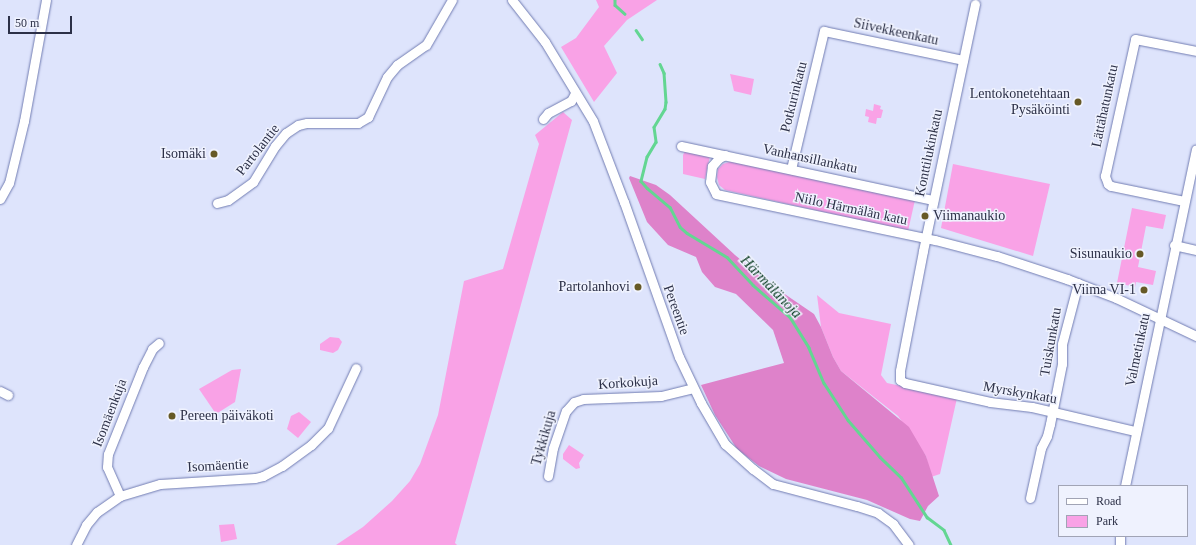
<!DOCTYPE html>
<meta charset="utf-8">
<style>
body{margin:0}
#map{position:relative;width:1196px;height:545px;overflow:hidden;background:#dee4fc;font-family:"Times New Roman",serif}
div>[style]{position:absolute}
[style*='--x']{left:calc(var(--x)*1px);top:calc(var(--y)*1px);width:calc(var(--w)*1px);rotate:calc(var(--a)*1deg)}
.green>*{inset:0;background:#f9a2e6}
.forest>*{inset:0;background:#de82ca}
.stream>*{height:2.5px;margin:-1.25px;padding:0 1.25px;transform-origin:1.25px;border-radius:1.25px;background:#63d692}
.roads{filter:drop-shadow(0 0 1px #717cb2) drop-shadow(0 0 1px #717cb2)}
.minor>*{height:9px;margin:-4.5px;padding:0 4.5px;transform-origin:4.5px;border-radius:4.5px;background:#fff}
.dots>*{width:11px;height:11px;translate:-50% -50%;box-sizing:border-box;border:2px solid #eff2fe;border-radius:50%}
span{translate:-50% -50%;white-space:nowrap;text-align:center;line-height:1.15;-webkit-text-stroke:3px #eff2fe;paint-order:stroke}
.street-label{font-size:14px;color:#2c3047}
.poi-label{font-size:14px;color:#2c3047}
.right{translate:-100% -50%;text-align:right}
.left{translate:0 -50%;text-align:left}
.water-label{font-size:15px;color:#05371d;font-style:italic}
.legend{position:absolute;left:1058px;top:485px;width:130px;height:52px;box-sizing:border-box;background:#eff2fe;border:1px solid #a1a4b5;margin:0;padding:5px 7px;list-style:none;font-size:12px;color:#2c3047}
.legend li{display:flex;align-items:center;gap:8px;height:20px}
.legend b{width:20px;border:1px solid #a1a4b5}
.scale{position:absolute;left:8px;top:16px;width:64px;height:18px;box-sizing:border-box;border:2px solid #2c3047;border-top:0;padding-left:5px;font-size:12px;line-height:14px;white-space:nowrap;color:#2c3047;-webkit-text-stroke:3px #eff2fe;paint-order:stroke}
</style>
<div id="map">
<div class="green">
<div style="clip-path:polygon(596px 0,657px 0,627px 20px,604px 46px,617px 73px,594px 102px,561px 47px,576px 38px,599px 7px)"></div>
<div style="clip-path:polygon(730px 74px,754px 79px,751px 95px,734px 91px)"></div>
<div style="clip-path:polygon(874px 104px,881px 106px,880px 109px,883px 110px,881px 118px,877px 118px,876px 124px,868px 122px,869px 117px,865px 116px,866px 109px,873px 111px)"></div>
<div style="clip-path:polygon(563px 112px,572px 120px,455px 543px,457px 545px,336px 545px,363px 527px,392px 501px,410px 481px,420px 464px,438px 415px,464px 281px,503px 269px,539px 144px,535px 135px)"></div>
<div style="clip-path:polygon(685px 151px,710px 156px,705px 179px,683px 174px,683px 155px)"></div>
<div style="clip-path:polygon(732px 161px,915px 200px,908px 231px,725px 190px,719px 185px,717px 177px,718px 169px,723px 164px)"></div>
<div style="clip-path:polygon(953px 164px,1050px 184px,1033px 256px,941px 228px)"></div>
<div style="clip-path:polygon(1132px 208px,1166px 215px,1163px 229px,1146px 226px,1138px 267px,1156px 271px,1153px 285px,1136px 282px,1135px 287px,1117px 283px)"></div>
<div style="clip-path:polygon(817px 295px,839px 313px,891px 324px,881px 375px,887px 383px,957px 398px,940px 474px,931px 477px,926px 456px,898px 416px,841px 371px,833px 357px,821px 327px)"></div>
<div style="clip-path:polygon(330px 337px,339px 338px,342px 342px,338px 350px,333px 353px,320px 350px,320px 344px)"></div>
<div style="clip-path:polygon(241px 369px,235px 402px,216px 414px,199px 389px,232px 370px)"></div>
<div style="clip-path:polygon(299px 412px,311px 422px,298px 438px,287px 429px,291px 416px)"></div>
<div style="clip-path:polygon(569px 445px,584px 455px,579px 463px,580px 468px,576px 469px,563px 459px,563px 454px)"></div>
<div style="clip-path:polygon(234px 524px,237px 539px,221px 542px,219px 525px)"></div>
</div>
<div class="forest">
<div style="clip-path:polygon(630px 176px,656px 185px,670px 195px,735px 255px,770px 284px,814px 314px,821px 327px,833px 357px,841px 371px,909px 427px,926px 456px,939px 496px,928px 506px,920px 521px,910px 519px,867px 500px,786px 479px,759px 466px,737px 449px,715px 415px,701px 385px,784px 363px,773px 330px,736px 294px,715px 287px,702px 272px,696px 257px,668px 245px,647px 222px,629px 178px)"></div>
</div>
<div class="stream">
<div style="--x:615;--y:0;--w:5;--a:90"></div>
<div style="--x:615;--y:5;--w:13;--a:42"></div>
<div style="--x:636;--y:30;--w:11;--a:56"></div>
<div style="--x:660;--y:64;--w:10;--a:66"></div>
<div style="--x:664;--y:73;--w:29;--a:86"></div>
<div style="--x:666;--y:102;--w:7;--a:98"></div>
<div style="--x:665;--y:109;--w:21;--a:121"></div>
<div style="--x:654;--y:127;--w:15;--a:82"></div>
<div style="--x:656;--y:142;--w:17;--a:121"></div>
<div style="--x:647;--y:157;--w:25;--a:104"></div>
<div style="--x:641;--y:181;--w:9;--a:49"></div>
<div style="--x:647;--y:188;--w:30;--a:40"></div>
<div style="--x:670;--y:207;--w:22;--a:63"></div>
<div style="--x:680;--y:227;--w:9;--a:41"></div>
<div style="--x:687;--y:233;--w:47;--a:31"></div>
<div style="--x:727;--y:257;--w:38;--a:47"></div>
<div style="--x:753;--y:285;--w:49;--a:40.9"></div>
<div style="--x:790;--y:317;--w:36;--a:58"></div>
<div style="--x:809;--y:348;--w:38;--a:67"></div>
<div style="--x:824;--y:383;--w:44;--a:57"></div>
<div style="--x:848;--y:420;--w:49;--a:49.1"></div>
<div style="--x:880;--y:457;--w:29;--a:44"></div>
<div style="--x:901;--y:477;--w:48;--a:57"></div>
<div style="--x:927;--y:517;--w:21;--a:37"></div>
<div style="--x:944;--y:530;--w:17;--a:65"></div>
</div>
<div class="roads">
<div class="minor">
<div style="--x:512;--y:0;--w:53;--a:51.8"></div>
<div style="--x:545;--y:42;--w:92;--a:58.7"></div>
<div style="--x:593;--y:121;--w:87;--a:69.1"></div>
<div style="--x:624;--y:202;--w:164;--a:70.5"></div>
<div style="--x:679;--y:357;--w:51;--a:64.4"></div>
<div style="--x:701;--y:403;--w:48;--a:59.7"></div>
<div style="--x:725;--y:444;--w:38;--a:42"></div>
<div style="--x:753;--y:469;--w:25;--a:37"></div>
<div style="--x:773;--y:484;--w:87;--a:14.7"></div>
<div style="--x:857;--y:506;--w:22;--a:18"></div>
<div style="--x:878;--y:513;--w:19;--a:36"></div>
<div style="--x:893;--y:524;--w:26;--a:53"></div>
<div style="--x:975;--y:4;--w:252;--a:101.9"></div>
<div style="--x:923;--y:251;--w:122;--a:100.9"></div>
<div style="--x:900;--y:371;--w:9;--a:90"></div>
<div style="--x:900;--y:380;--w:6;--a:31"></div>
<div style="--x:905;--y:383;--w:87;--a:12.6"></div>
<div style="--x:990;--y:402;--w:42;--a:6.8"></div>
<div style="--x:1032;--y:407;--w:106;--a:13.1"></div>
<div style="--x:543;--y:119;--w:8;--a:-50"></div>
<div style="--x:548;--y:113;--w:26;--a:-28"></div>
<div style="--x:571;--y:101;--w:9;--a:-63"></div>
<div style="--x:681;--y:146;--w:258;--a:12.1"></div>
<div style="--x:725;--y:155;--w:7;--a:153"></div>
<div style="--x:719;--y:158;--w:11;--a:131"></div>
<div style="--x:712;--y:166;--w:16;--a:97"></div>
<div style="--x:710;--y:182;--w:13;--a:63"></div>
<div style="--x:716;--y:194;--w:224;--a:11.9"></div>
<div style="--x:935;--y:240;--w:64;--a:14.5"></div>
<div style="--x:997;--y:256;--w:74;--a:18.2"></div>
<div style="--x:1067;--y:279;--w:53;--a:21.2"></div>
<div style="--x:1116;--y:298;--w:89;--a:25.4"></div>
<div style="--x:791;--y:169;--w:142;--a:-76.6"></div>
<div style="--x:824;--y:31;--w:142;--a:11.8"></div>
<div style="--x:0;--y:199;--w:18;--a:-61"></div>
<div style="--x:9;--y:183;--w:64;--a:-76.4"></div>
<div style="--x:24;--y:121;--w:123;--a:-79.7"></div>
<div style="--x:1184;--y:201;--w:75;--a:-168.4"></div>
<div style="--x:1111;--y:186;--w:4;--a:-146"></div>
<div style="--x:1108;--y:184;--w:9;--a:-111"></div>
<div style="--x:1105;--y:176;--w:140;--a:-77.6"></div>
<div style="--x:1135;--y:39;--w:62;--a:11.1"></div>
<div style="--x:217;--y:203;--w:11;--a:-15"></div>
<div style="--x:228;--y:200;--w:31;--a:-36"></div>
<div style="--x:253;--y:182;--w:42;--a:-58.6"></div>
<div style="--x:275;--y:146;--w:17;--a:-50"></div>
<div style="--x:286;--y:133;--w:14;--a:-34"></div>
<div style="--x:298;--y:125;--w:9;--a:-13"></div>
<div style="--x:307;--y:123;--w:51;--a:0"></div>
<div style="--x:358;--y:123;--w:12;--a:-31"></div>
<div style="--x:368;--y:117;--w:44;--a:-64.6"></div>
<div style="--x:387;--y:77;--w:16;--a:-50"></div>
<div style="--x:397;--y:65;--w:35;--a:-35"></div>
<div style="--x:426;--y:45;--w:52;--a:-60"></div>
<div style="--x:1174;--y:245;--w:23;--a:13"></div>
<div style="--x:0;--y:391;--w:9;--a:27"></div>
<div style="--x:548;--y:476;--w:28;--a:-80"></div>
<div style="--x:553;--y:448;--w:39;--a:-71"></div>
<div style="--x:566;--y:411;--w:12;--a:-48"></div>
<div style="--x:574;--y:402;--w:9;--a:-18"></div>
<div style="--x:583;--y:399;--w:78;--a:-2.2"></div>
<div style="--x:661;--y:396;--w:33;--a:-14"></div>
<div style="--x:1125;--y:486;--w:344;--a:-78.1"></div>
<div style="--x:120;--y:496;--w:32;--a:-114"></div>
<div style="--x:107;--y:467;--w:13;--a:-86"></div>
<div style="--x:108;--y:454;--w:94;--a:-68.1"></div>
<div style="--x:143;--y:367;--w:20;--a:-63"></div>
<div style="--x:152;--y:349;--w:9;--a:-41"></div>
<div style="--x:1030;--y:498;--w:51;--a:-77.6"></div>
<div style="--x:1041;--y:448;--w:13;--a:-63"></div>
<div style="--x:1047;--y:436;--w:12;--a:-76"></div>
<div style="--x:1050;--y:424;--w:61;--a:-78.7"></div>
<div style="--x:1062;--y:364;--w:20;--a:-90"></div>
<div style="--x:1062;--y:344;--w:63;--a:-75.3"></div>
<div style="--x:76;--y:545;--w:22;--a:-63"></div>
<div style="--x:86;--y:525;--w:17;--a:-50"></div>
<div style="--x:97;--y:512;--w:28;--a:-35"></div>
<div style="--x:120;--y:496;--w:42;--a:-16.7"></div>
<div style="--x:160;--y:484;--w:95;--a:-3.6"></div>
<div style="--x:255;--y:478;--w:8;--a:-14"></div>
<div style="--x:263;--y:476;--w:21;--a:-28"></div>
<div style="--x:282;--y:466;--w:36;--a:-36"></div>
<div style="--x:311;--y:445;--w:24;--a:-45"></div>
<div style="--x:328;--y:428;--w:66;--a:-65"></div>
<div style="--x:1120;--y:545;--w:9;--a:-90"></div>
</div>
</div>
<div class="dots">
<div style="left:1078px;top:102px;background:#665926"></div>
<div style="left:214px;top:154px;background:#665926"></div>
<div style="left:925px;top:216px;background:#665926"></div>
<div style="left:1140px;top:254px;background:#665926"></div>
<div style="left:638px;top:287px;background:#665926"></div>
<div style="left:1144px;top:290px;background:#665926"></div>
<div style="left:172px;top:416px;background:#665926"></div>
</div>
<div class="street-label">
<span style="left:896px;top:32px;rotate:12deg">Siivekkeenkatu</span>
<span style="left:794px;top:97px;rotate:-76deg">Potkurinkatu</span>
<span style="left:1105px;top:106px;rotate:-78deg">Lättähatunkatu</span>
<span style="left:258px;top:150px;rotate:-52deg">Partolantie</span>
<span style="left:929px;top:153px;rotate:-78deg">Konttilukinkatu</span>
<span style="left:810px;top:159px;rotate:12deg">Vanhansillankatu</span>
<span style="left:851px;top:209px;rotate:12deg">Niilo Härmälän katu</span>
<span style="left:676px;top:310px;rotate:70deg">Pereentie</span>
<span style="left:1051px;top:342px;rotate:-80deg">Tuiskunkatu</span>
<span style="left:1138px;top:350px;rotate:-78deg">Valmetinkatu</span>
<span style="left:628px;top:383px;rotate:-4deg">Korkokuja</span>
<span style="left:1020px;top:393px;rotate:10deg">Myrskynkatu</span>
<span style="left:110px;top:413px;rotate:-69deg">Isomäenkuja</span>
<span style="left:544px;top:438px;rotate:-74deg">Tykkikuja</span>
<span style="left:218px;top:466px;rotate:-3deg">Isomäentie</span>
</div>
<div class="poi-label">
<span class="right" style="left:1070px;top:102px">Lentokonetehtaan<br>Pysäköinti</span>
<span class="right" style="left:206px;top:154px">Isomäki</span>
<span class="left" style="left:933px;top:216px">Viimanaukio</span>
<span class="right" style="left:1132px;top:254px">Sisunaukio</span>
<span class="right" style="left:630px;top:287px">Partolanhovi</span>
<span class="right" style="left:1136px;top:290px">Viima VI-1</span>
<span class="left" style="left:180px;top:416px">Pereen päiväkoti</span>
</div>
<div class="water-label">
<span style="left:771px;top:287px;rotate:46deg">Härmälänoja</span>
</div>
<ul class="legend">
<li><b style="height:5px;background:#fff"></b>Road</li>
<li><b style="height:11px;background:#f9a2e6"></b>Park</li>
</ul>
<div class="scale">50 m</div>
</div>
